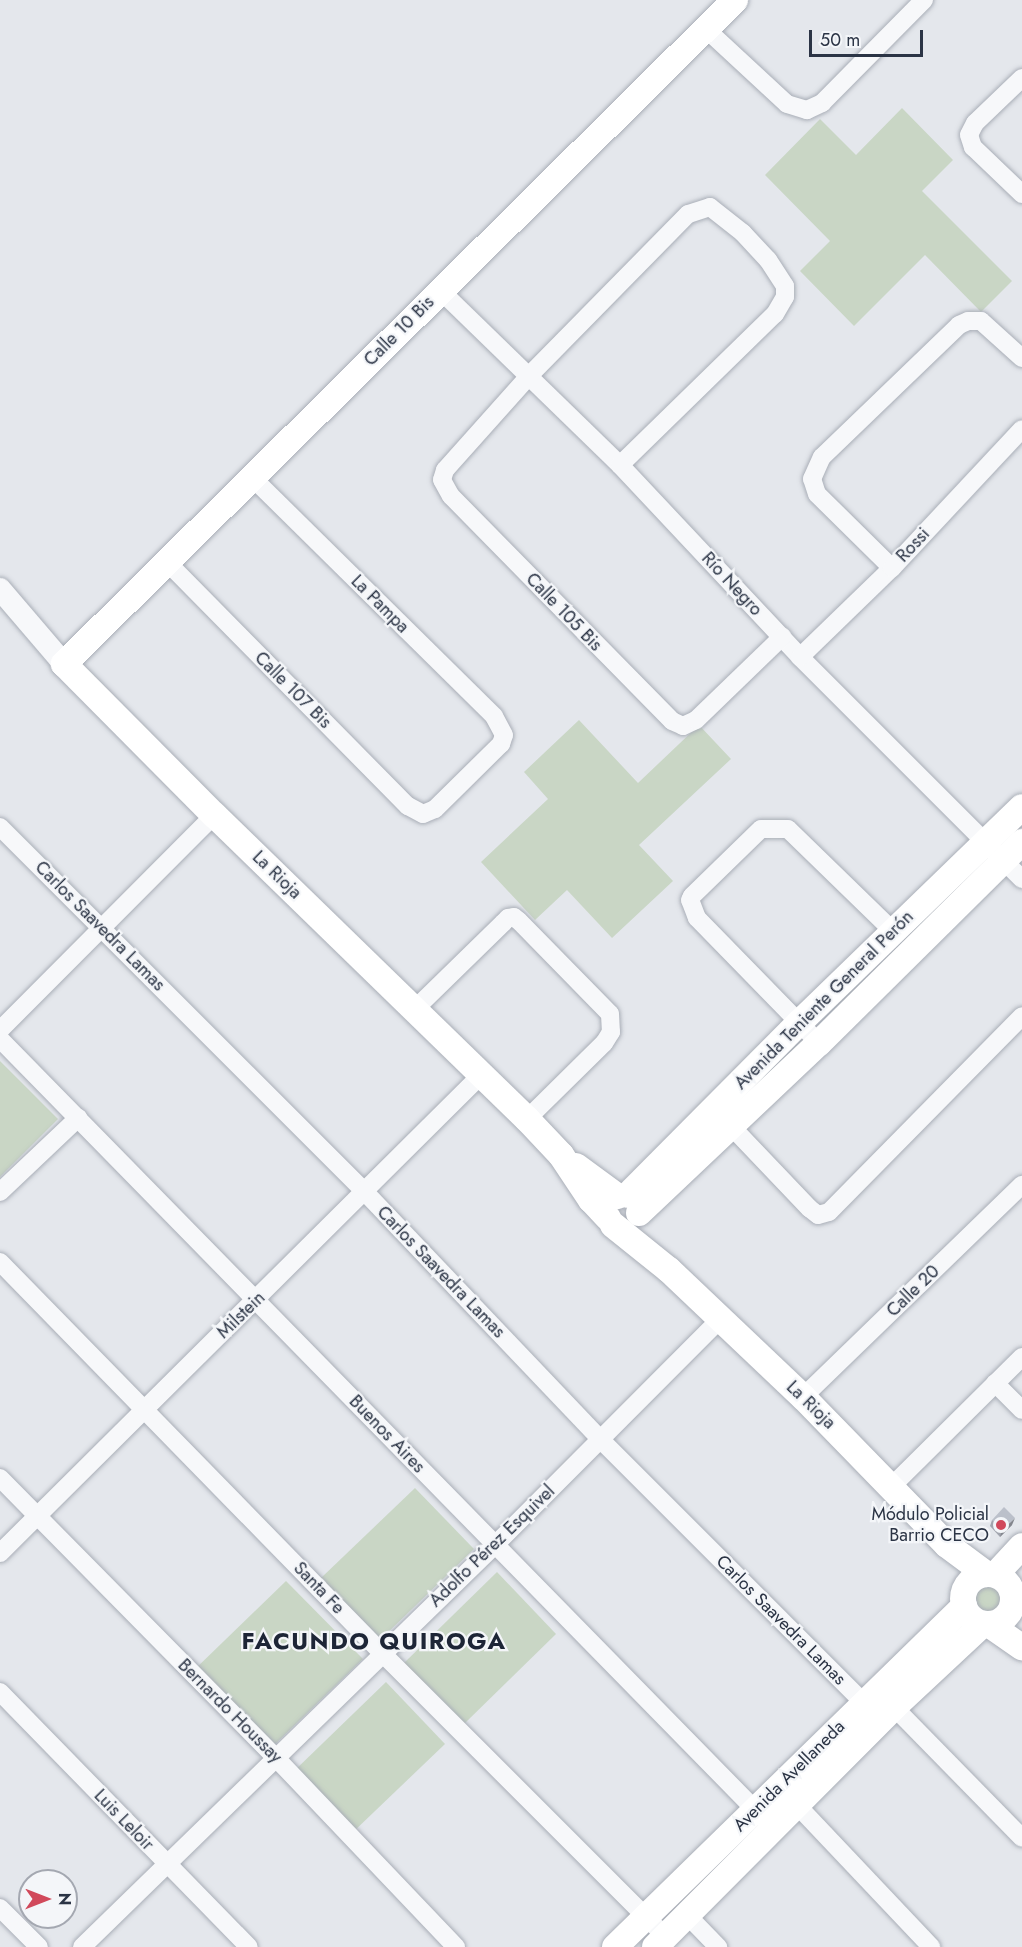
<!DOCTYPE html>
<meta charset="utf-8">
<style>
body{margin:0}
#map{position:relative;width:1022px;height:1947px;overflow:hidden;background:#e4e7ec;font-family:Jost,sans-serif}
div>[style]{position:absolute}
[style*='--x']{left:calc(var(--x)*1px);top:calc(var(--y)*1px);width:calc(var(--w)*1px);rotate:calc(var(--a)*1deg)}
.green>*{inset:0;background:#c9d6c5}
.roads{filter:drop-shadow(0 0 2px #a9aeb7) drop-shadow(0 0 2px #a9aeb7)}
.minor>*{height:18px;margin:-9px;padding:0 9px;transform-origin:9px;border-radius:9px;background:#f7f8fa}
.tertiary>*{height:22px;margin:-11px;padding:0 11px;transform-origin:11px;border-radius:11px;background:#f7f8fa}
.secondary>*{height:26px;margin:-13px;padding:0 13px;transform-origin:13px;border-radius:13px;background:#fff}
.secondary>.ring{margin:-13px;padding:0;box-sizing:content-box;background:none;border:26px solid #fff;border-radius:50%}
.wall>*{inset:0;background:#a1a5ae}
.shaded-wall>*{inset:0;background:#83868d}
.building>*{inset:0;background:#bbc0ca}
.dots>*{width:16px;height:16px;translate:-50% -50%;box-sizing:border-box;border:3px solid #f4f6f9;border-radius:50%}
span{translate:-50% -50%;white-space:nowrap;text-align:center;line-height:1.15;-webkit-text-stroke:4.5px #f4f6f9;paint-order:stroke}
.street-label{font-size:18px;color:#2b3445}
.poi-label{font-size:18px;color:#2b3445}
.right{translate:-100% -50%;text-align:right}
.district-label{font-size:24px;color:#1d2536;font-weight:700;letter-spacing:1.5px}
.north{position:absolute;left:18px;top:1869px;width:60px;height:60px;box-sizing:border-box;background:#f4f6f9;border:2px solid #a4a8b1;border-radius:50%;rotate:90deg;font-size:16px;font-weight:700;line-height:24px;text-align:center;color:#2b3445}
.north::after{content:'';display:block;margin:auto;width:21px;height:27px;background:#d1495b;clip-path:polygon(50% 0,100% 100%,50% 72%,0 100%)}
.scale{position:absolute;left:809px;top:30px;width:114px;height:27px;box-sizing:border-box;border:3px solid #2b3445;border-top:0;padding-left:8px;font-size:18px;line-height:21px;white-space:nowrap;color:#2b3445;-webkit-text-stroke:4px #f4f6f9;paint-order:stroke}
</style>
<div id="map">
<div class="green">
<div style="clip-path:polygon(902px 108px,953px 160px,922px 191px,1012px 281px,981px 312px,925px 255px,854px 326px,800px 271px,830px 241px,765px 175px,820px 119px,856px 155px)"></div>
<div style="clip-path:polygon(579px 720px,638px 783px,699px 725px,731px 759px,639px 845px,673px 881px,612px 938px,567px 890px,535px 920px,481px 862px,548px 799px,524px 772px)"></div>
<div style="clip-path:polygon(0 1061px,58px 1119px,0 1177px)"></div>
<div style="clip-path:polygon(415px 1488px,474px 1549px,380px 1640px,321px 1578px)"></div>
<div style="clip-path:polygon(497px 1572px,556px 1634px,463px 1725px,404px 1663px)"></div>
<div style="clip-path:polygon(286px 1581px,363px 1659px,269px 1750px,192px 1672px)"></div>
<div style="clip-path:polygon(1001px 1582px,1005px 1587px,1005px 1596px,999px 1615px,993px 1619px,978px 1616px,974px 1609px,975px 1590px,981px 1583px)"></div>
<div style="clip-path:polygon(386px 1682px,445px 1744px,351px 1834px,292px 1773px)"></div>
</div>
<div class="roads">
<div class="minor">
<div style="--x:706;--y:29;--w:110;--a:42.8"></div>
<div style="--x:787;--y:104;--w:21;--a:17"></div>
<div style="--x:807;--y:110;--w:17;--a:-25"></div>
<div style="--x:822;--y:103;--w:145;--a:-45.3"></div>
<div style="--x:1022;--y:78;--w:65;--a:136.2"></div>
<div style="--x:975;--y:123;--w:13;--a:117"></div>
<div style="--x:969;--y:135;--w:13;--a:72"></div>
<div style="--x:973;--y:147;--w:68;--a:43.8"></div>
<div style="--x:440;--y:290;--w:251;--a:44.2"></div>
<div style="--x:620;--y:465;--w:263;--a:46.8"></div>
<div style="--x:800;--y:657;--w:314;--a:45"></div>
<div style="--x:620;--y:465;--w:216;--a:-44.3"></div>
<div style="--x:775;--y:314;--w:20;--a:-60"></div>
<div style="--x:785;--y:297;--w:11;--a:-90"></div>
<div style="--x:785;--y:286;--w:31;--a:-123"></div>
<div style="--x:768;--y:260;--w:37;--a:-133"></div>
<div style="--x:743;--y:233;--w:42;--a:-141.8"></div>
<div style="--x:710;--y:207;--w:23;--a:162"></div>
<div style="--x:688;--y:214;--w:227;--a:134.5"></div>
<div style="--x:529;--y:376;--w:126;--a:131.8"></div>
<div style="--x:445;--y:470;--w:10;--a:107"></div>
<div style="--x:442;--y:480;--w:18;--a:61"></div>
<div style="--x:451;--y:496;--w:315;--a:45.5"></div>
<div style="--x:672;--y:721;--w:12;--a:24"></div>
<div style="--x:683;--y:726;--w:14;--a:-25"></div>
<div style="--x:696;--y:720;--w:120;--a:-44"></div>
<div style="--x:167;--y:562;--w:343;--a:45.4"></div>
<div style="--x:408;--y:806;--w:17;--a:28"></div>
<div style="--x:423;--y:814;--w:13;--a:-23"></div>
<div style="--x:435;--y:809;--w:93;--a:-44.6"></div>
<div style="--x:501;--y:744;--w:9;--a:-72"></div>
<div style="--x:504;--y:735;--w:21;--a:-118"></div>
<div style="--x:494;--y:716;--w:340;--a:-135.4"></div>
<div style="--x:892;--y:568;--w:105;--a:-135.4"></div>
<div style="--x:817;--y:494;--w:16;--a:-108"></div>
<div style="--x:812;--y:479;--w:24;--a:-66"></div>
<div style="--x:822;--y:457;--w:190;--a:-43.9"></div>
<div style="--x:959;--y:325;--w:10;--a:-24"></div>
<div style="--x:968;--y:321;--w:13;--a:0"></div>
<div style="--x:981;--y:321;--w:55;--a:42.1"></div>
<div style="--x:800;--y:657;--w:128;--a:-44.1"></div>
<div style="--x:892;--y:568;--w:190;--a:-46.9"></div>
<div style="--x:0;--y:827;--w:515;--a:45"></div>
<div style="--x:364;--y:1191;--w:344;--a:46.4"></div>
<div style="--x:601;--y:1440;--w:385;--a:45"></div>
<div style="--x:416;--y:1008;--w:122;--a:-44.3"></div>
<div style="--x:503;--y:923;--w:7;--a:-45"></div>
<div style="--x:508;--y:918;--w:6;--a:-9"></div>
<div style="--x:514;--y:917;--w:6;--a:39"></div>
<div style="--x:519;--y:921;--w:130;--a:45.6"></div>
<div style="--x:610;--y:1014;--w:18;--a:87"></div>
<div style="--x:611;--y:1032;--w:13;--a:122"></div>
<div style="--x:604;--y:1043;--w:108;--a:135.4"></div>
<div style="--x:0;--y:1030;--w:303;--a:-45.1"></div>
<div style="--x:0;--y:1039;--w:1090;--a:45.59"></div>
<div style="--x:819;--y:1043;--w:175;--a:-134.3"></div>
<div style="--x:697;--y:918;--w:19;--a:-111"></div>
<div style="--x:690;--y:900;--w:4;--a:-63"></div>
<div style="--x:692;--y:896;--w:96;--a:-44.2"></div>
<div style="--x:761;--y:829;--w:27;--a:0"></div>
<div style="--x:788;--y:829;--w:146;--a:44.2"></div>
<div style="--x:730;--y:1125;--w:115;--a:46.4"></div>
<div style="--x:809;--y:1208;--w:11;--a:38"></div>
<div style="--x:818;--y:1215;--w:11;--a:-15"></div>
<div style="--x:829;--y:1212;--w:275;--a:-45.4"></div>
<div style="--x:0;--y:1192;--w:108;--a:-43.5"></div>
<div style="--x:0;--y:1262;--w:547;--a:45.67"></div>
<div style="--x:382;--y:1653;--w:402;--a:45"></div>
<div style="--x:995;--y:1383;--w:38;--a:45"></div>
<div style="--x:803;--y:1397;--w:305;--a:-44.1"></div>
<div style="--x:0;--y:1478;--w:393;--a:45.4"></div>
<div style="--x:276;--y:1758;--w:261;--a:46.4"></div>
<div style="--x:892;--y:1486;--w:183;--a:-44.8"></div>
<div style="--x:0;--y:1553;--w:678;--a:-44.82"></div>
<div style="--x:0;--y:1692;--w:356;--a:45.7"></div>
<div style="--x:886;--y:1699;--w:194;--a:45.6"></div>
<div style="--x:796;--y:1804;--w:197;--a:46.6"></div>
<div style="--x:0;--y:1908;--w:55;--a:45"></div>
<div style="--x:687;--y:1915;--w:45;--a:45.9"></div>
<div style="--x:82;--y:1947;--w:576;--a:-44.23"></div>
<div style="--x:495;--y:1545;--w:319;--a:-45.1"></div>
</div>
<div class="tertiary">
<div style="--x:0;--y:589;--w:99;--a:49.5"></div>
</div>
<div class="secondary">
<div style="--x:576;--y:1166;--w:51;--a:36.2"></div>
<div style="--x:628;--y:1195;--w:243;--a:-45.2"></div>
<div style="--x:799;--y:1023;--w:310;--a:-44.1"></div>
<div style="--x:639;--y:1213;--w:248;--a:-43.4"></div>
<div style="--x:819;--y:1043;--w:286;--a:-44.7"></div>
<div style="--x:608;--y:1218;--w:25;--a:-133"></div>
<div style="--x:591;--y:1200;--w:54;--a:-123.7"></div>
<div style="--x:561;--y:1155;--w:50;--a:-133.4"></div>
<div style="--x:527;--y:1119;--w:436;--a:-135.8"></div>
<div style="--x:214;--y:815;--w:213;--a:-134.8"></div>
<div style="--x:64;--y:664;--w:944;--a:-44.7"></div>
<div style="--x:613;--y:1225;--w:72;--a:38.8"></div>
<div style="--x:669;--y:1270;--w:185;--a:43.5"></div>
<div style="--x:803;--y:1397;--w:206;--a:45.8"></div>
<div style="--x:947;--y:1545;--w:49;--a:36.6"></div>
<div class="ring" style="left:963px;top:1574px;width:24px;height:24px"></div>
<div style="--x:996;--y:1574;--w:38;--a:-47"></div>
<div style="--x:990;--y:1625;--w:39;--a:35"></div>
<div style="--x:615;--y:1947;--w:488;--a:-44.3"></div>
<div style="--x:655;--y:1947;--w:339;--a:-45.1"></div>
<div style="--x:894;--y:1707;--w:122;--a:-43"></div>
</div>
</div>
<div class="wall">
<div style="clip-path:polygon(992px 1520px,1012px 1525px,1000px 1537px,990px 1526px)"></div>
</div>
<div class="shaded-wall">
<div style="clip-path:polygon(1015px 1518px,1012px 1525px,1000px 1537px,1002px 1530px)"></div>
</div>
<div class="building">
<div style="clip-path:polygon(1004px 1507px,1015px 1518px,1002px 1530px,992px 1520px)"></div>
</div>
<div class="dots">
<div style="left:1001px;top:1525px;background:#d1495b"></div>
</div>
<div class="street-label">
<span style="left:399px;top:331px;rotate:-45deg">Calle 10 Bis</span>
<span style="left:913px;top:545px;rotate:-47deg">Rossi</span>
<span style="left:732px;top:584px;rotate:47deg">Río Negro</span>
<span style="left:380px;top:604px;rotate:45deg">La Pampa</span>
<span style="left:564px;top:612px;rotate:46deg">Calle 105 Bis</span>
<span style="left:293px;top:690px;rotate:45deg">Calle 107 Bis</span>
<span style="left:277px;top:875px;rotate:44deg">La Rioja</span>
<span style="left:100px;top:926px;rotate:45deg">Carlos Saavedra Lamas</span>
<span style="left:824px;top:1000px;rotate:-45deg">Avenida Teniente General Perón</span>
<span style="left:441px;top:1272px;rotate:46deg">Carlos Saavedra Lamas</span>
<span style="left:913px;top:1291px;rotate:-44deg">Calle 20</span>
<span style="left:241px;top:1315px;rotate:-44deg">Milstein</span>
<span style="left:811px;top:1405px;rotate:44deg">La Rioja</span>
<span style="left:387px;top:1434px;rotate:46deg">Buenos Aires</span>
<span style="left:492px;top:1546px;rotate:-44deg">Adolfo Pérez Esquivel</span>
<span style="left:319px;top:1588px;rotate:46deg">Santa Fe</span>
<span style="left:781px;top:1620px;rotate:45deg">Carlos Saavedra Lamas</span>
<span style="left:230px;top:1711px;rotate:45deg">Bernardo Houssay</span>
<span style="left:789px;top:1776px;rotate:-45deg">Avenida Avellaneda</span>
<span style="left:124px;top:1820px;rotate:46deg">Luis Leloir</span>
</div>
<div class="poi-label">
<span class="right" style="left:989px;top:1525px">Módulo Policial<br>Barrio CECO</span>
</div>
<div class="district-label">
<span style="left:374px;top:1641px">FACUNDO QUIROGA</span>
</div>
<div class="north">N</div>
<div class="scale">50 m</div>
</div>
